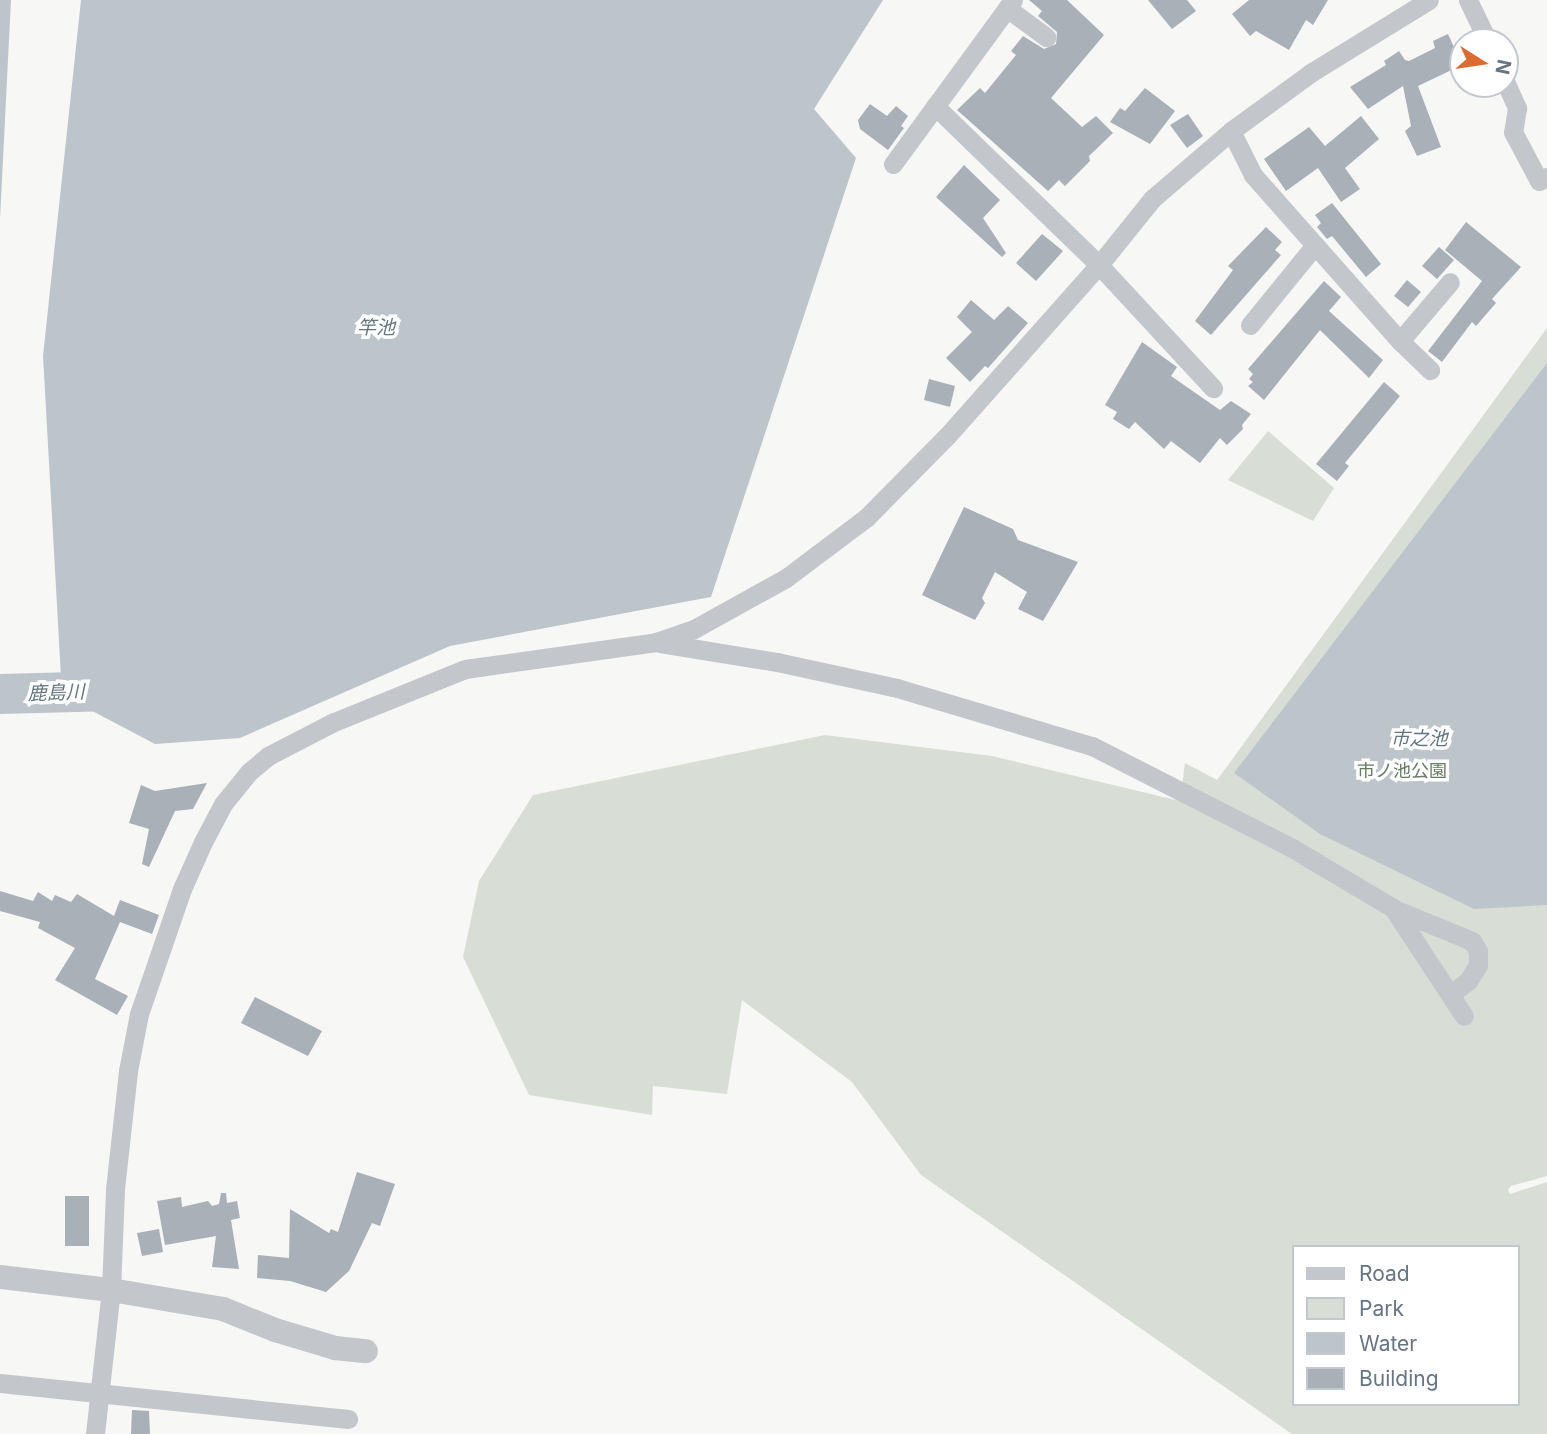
<!DOCTYPE html>
<meta charset="utf-8">
<style>
body{margin:0}
#map{position:relative;width:1547px;height:1434px;overflow:hidden;background:#f7f7f5;font-family:Inter,"Noto Sans JP",sans-serif}
div>[style]{position:absolute}
[style*='--x']{left:calc(var(--x)*1px);top:calc(var(--y)*1px);width:calc(var(--w)*1px);rotate:calc(var(--a)*1deg)}
.green>*{inset:0;background:#d8ded6}
.water>*{inset:0;background:#bdc5cb}
.river>*{height:40px;margin:-20px;padding:0 20px;transform-origin:20px;border-radius:20px;background:#bdc5cb}
.building>*{inset:0;background:#aab0b7}
.minor>*{height:19px;margin:-9.5px;padding:0 9.5px;transform-origin:9.5px;border-radius:9.5px;background:#c3c6ca}
.tertiary>*{height:24px;margin:-12px;padding:0 12px;transform-origin:12px;border-radius:12px;background:#c3c6ca}
span{translate:-50% -50%;white-space:nowrap;text-align:center;line-height:1.15;-webkit-text-stroke:7px #fff;paint-order:stroke}
.park-label{font-size:18px;color:#687b66}
.water-label{font-size:19px;color:#63757f;font-style:italic}
.legend{position:absolute;left:1292px;top:1245px;width:228px;height:161px;box-sizing:border-box;background:#fff;border:2px solid #c3c7ce;margin:0;padding:9px 12px;list-style:none;font-size:21px;color:#687484}
.legend li{display:flex;align-items:center;gap:14px;height:35px}
.legend b{width:35px;border:2px solid #c3c7ce}
.north{position:absolute;left:1449px;top:28px;width:70px;height:70px;box-sizing:border-box;background:#fff;border:2px solid #c3c7ce;border-radius:50%;rotate:102deg;font-size:19px;font-weight:700;line-height:28px;text-align:center;color:#687484}
.north::after{content:'';display:block;margin:auto;width:24px;height:32px;background:#da6b32;clip-path:polygon(50% 0,100% 100%,50% 72%,0 100%)}
</style>
<div id="map">
<div class="green">
<div style="clip-path:polygon(evenodd,1547px 328px,1547px 1176px,1511px 1186px,1508px 1190px,1510px 1194px,1547px 1182px,1547px 1434px,1292px 1434px,921px 1175px,852px 1082px,742px 1000px,727px 1094px,653px 1086px,652px 1115px,529px 1095px,463px 957px,479px 881px,533px 795px,825px 735px,992px 756px,1180px 801px,1185px 763px,1217px 780px,1547px 328px,1293px 1247px,1517px 1247px,1517px 1404px,1293px 1404px,1293px 1247px)"></div>
<div style="clip-path:polygon(1268px 431px,1334px 488px,1313px 521px,1228px 480px)"></div>
</div>
<div class="water">
<div style="clip-path:polygon(0 0,11px 0,0 219px)"></div>
<div style="clip-path:polygon(81px 0,883px 0,814px 109px,856px 158px,711px 597px,450px 646px,240px 738px,155px 744px,62px 695px,43px 356px)"></div>
<div style="clip-path:polygon(1547px 363px,1547px 905px,1474px 909px,1320px 834px,1234px 773px)"></div>
</div>
<div class="river">
<div style="--x:0;--y:694;--w:113;--a:-1.5"></div>
</div>
<div class="building">
<div style="clip-path:polygon(1029px 0,1067px 0,1104px 35px,1051px 98px,1082px 127px,1096px 116px,1113px 133px,1089px 156px,1090px 161px,1065px 186px,1059px 180px,1048px 191px,957px 110px,980px 88px,985px 93px,1016px 55px,1011px 51px,1023px 36px,1044px 49px,1056px 44px,1057px 32px,1038px 16px,1042px 11px)"></div>
<div style="clip-path:polygon(1148px 0,1187px 0,1196px 11px,1172px 29px)"></div>
<div style="clip-path:polygon(1249px 0,1328px 0,1313px 25px,1306px 20px,1289px 50px,1256px 31px,1250px 36px,1232px 14px)"></div>
<div style="clip-path:polygon(1448px 34px,1462px 65px,1418px 86px,1441px 147px,1417px 156px,1405px 131px,1411px 126px,1403px 86px,1368px 109px,1350px 87px,1386px 65px,1384px 61px,1399px 51px,1405px 60px,1409px 61px,1435px 48px,1433px 41px)"></div>
<div style="clip-path:polygon(1145px 88px,1175px 111px,1150px 144px,1110px 122px,1120px 108px,1125px 111px)"></div>
<div style="clip-path:polygon(870px 104px,887px 116px,896px 106px,908px 116px,901px 126px,904px 128px,888px 150px,860px 129px,858px 120px)"></div>
<div style="clip-path:polygon(1188px 114px,1203px 136px,1187px 148px,1170px 125px)"></div>
<div style="clip-path:polygon(1361px 116px,1379px 139px,1345px 168px,1360px 189px,1341px 202px,1318px 168px,1286px 191px,1264px 159px,1309px 127px,1325px 146px)"></div>
<div style="clip-path:polygon(964px 165px,1000px 200px,983px 218px,1006px 253px,1002px 257px,936px 197px)"></div>
<div style="clip-path:polygon(1332px 203px,1381px 264px,1366px 277px,1332px 236px,1327px 239px,1317px 227px,1321px 223px,1315px 215px)"></div>
<div style="clip-path:polygon(1466px 222px,1521px 267px,1492px 299px,1496px 303px,1476px 326px,1472px 322px,1442px 362px,1428px 351px,1482px 281px,1445px 250px)"></div>
<div style="clip-path:polygon(1266px 227px,1282px 242px,1275px 250px,1281px 255px,1211px 335px,1195px 321px,1233px 270px,1228px 266px)"></div>
<div style="clip-path:polygon(1042px 234px,1063px 251px,1036px 281px,1016px 263px)"></div>
<div style="clip-path:polygon(1439px 247px,1454px 260px,1437px 279px,1422px 266px)"></div>
<div style="clip-path:polygon(1407px 280px,1421px 292px,1408px 307px,1394px 296px)"></div>
<div style="clip-path:polygon(1324px 281px,1341px 297px,1329px 311px,1383px 360px,1369px 378px,1320px 330px,1264px 400px,1248px 386px,1253px 382px,1249px 379px,1253px 374px,1248px 369px)"></div>
<div style="clip-path:polygon(971px 300px,994px 320px,1008px 306px,1028px 323px,988px 368px,985px 366px,970px 382px,946px 358px,972px 332px,957px 317px)"></div>
<div style="clip-path:polygon(1142px 342px,1177px 367px,1171px 376px,1220px 410px,1231px 401px,1251px 414px,1242px 425px,1243px 429px,1227px 445px,1220px 438px,1200px 463px,1171px 441px,1164px 449px,1135px 422px,1129px 429px,1113px 419px,1117px 412px,1105px 405px)"></div>
<div style="clip-path:polygon(929px 379px,955px 386px,950px 407px,924px 400px)"></div>
<div style="clip-path:polygon(1384px 382px,1400px 396px,1345px 463px,1349px 466px,1337px 481px,1316px 464px)"></div>
<div style="clip-path:polygon(964px 507px,1013px 529px,1018px 540px,1078px 562px,1043px 621px,1018px 609px,1027px 592px,995px 572px,982px 598px,985px 603px,975px 620px,922px 595px)"></div>
<div style="clip-path:polygon(207px 783px,193px 809px,175px 811px,149px 867px,142px 864px,149px 829px,129px 823px,141px 785px,155px 791px)"></div>
<div style="clip-path:polygon(0 891px,33px 901px,38px 892px,52px 901px,55px 895px,71px 902px,77px 894px,114px 916px,120px 900px,159px 915px,152px 934px,120px 922px,95px 979px,128px 996px,117px 1015px,55px 980px,75px 948px,38px 928px,40px 922px,0 911px)"></div>
<div style="clip-path:polygon(255px 997px,322px 1031px,308px 1056px,241px 1023px)"></div>
<div style="clip-path:polygon(357px 1172px,395px 1184px,380px 1226px,372px 1223px,349px 1271px,326px 1292px,290px 1281px,257px 1278px,258px 1255px,289px 1258px,290px 1209px,329px 1233px,331px 1229px,338px 1232px)"></div>
<div style="clip-path:polygon(221px 1193px,226px 1193px,227px 1203px,237px 1201px,240px 1218px,231px 1220px,239px 1269px,212px 1267px,216px 1236px,165px 1245px,157px 1201px,181px 1197px,182px 1207px,208px 1201px,212px 1206px,219px 1204px)"></div>
<div style="clip-path:polygon(65px 1196px,89px 1196px,89px 1246px,65px 1246px)"></div>
<div style="clip-path:polygon(159px 1229px,163px 1252px,142px 1256px,137px 1233px)"></div>
<div style="clip-path:polygon(132px 1410px,149px 1411px,150px 1434px,131px 1434px)"></div>
</div>
<div class="minor">
<div style="--x:1468;--y:0;--w:47;--a:64.5"></div>
<div style="--x:1007;--y:8;--w:49;--a:36.6"></div>
<div style="--x:1505;--y:81;--w:30;--a:66"></div>
<div style="--x:1517;--y:108;--w:24;--a:99"></div>
<div style="--x:1513;--y:132;--w:55;--a:62"></div>
<div style="--x:1539;--y:181;--w:9;--a:-27"></div>
<div style="--x:935;--y:106;--w:228;--a:44.1"></div>
<div style="--x:1099;--y:265;--w:168;--a:47.2"></div>
<div style="--x:1231;--y:131;--w:49;--a:63.4"></div>
<div style="--x:1253;--y:175;--w:222;--a:48.5"></div>
<div style="--x:1400;--y:341;--w:42;--a:44"></div>
<div style="--x:893;--y:164;--w:203;--a:-53.8"></div>
<div style="--x:1250;--y:325;--w:103;--a:-50.9"></div>
<div style="--x:1400;--y:341;--w:77;--a:-49.7"></div>
<div style="--x:660;--y:643;--w:119;--a:9.2"></div>
<div style="--x:777;--y:662;--w:123;--a:12.2"></div>
<div style="--x:897;--y:688;--w:203;--a:16.6"></div>
<div style="--x:1092;--y:746;--w:225;--a:27"></div>
<div style="--x:1292;--y:848;--w:117;--a:30.7"></div>
<div style="--x:1393;--y:908;--w:129;--a:56.7"></div>
<div style="--x:1394;--y:909;--w:84;--a:22.3"></div>
<div style="--x:1472;--y:941;--w:12;--a:59"></div>
<div style="--x:1478;--y:951;--w:14;--a:90"></div>
<div style="--x:1478;--y:965;--w:19;--a:122"></div>
<div style="--x:1468;--y:981;--w:21;--a:143"></div>
<div style="--x:0;--y:1383;--w:350;--a:5.9"></div>
<div style="--x:95;--y:1434;--w:145;--a:-83.7"></div>
<div style="--x:111;--y:1290;--w:101;--a:-87.7"></div>
<div style="--x:115;--y:1189;--w:119;--a:-83.7"></div>
<div style="--x:128;--y:1071;--w:58;--a:-79.1"></div>
<div style="--x:139;--y:1014;--w:132;--a:-71"></div>
<div style="--x:182;--y:889;--w:51;--a:-65.9"></div>
<div style="--x:203;--y:842;--w:43;--a:-62.2"></div>
<div style="--x:223;--y:804;--w:41;--a:-50.9"></div>
<div style="--x:249;--y:772;--w:25;--a:-40"></div>
<div style="--x:268;--y:756;--w:74;--a:-27.3"></div>
<div style="--x:334;--y:722;--w:141;--a:-22"></div>
<div style="--x:465;--y:669;--w:193;--a:-8"></div>
<div style="--x:656;--y:642;--w:40;--a:-18.9"></div>
<div style="--x:694;--y:629;--w:105;--a:-29"></div>
<div style="--x:786;--y:578;--w:100;--a:-36.9"></div>
<div style="--x:866;--y:518;--w:115;--a:-45.4"></div>
<div style="--x:947;--y:436;--w:229;--a:-48.4"></div>
<div style="--x:1099;--y:265;--w:85;--a:-51.2"></div>
<div style="--x:1152;--y:199;--w:104;--a:-40.7"></div>
<div style="--x:1231;--y:131;--w:100;--a:-36.1"></div>
<div style="--x:1312;--y:72;--w:137;--a:-31.6"></div>
</div>
<div class="tertiary">
<div style="--x:0;--y:1277;--w:112;--a:6.7"></div>
<div style="--x:111;--y:1290;--w:114;--a:9.6"></div>
<div style="--x:223;--y:1309;--w:56;--a:22"></div>
<div style="--x:275;--y:1330;--w:63;--a:16.7"></div>
<div style="--x:335;--y:1348;--w:31;--a:6"></div>
</div>
<div class="park-label">
<span style="left:1402px;top:771px">市ノ池公園</span>
</div>
<div class="water-label">
<span style="left:376px;top:328px">竿池</span>
<span style="left:56px;top:693px;rotate:-2deg">鹿島川</span>
<span style="left:1419px;top:739px">市之池</span>
</div>
<ul class="legend">
<li><b style="height:9px;background:#c3c6ca"></b>Road</li>
<li><b style="height:19px;background:#d8ded6"></b>Park</li>
<li><b style="height:19px;background:#bdc5cb"></b>Water</li>
<li><b style="height:19px;background:#aab0b7"></b>Building</li>
</ul>
<div class="north">N</div>
</div>
